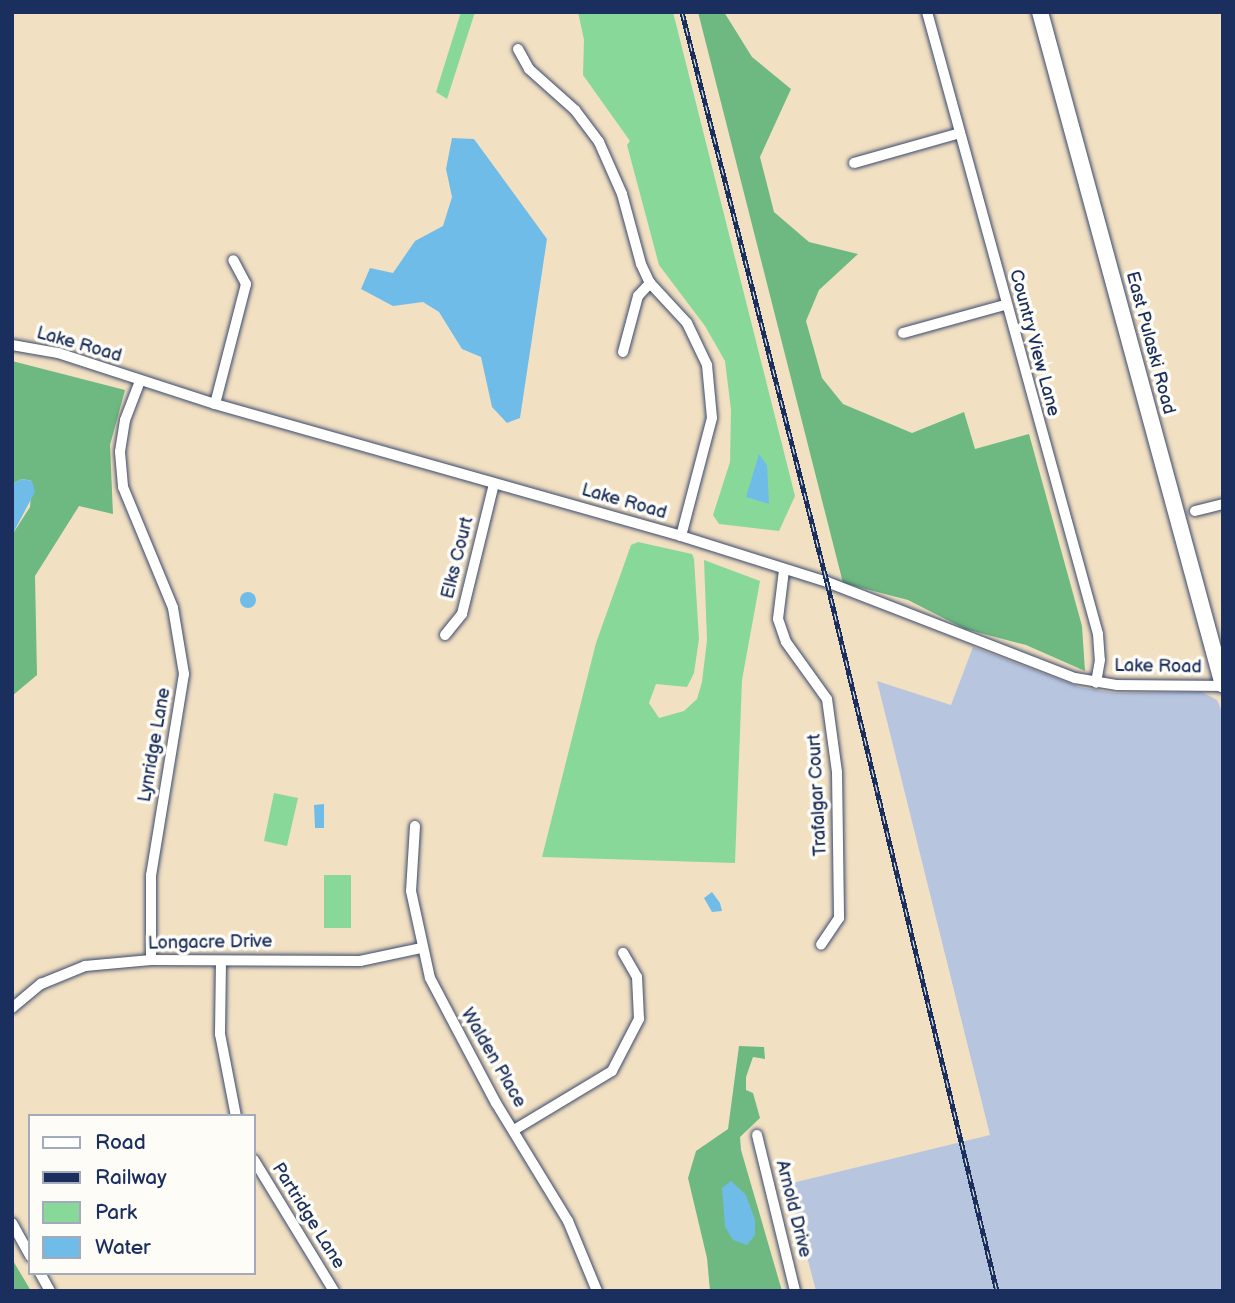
<!DOCTYPE html>
<style>
body{margin:0}
#map{position:relative;width:1235px;height:1303px;overflow:hidden;background:#f2e0c2;font-family:"Balsamiq Sans",sans-serif}
div>[style]{position:absolute}
[style*='--x']{left:calc(var(--x)*1px);top:calc(var(--y)*1px);width:calc(var(--w)*1px);rotate:calc(var(--a)*1deg)}
.industrial>*{inset:0;background:#b8c5de}
.green>*{inset:0;background:#88d999}
.forest>*{inset:0;background:#6eb981}
.water>*{inset:0;background:#70bce9}
.round{border-radius:50%}
.roads{filter:drop-shadow(0 0 2px #3b4a6d) drop-shadow(0 0 2px #3b4a6d)}
.street>*{height:10px;margin:-5px;padding:0 5px;transform-origin:5px;border-radius:5px;background:#fff}
.secondary>*{height:16px;margin:-8px;padding:0 8px;transform-origin:8px;border-radius:8px;background:#fff}
.rail>*{height:5px;margin-top:-2.5px;transform-origin:0;background:repeating-linear-gradient(90deg,#fdfcf7 0 8px,#1b2f5e 0 16px);box-sizing:border-box;border-block:2px solid #1b2f5e}
span{translate:-50% -50%;white-space:nowrap;text-align:center;line-height:1.15;-webkit-text-stroke:7px #fdfcf7;paint-order:stroke}
.street-label{font-size:18px;color:#1b2f5e}
.frame{position:absolute;inset:0;border:14px solid #1b2f5e;pointer-events:none}
.legend{position:absolute;left:28px;top:1114px;width:228px;height:161px;box-sizing:border-box;background:#fdfcf7;border:2px solid #a3aaba;margin:0;padding:9px 12px;list-style:none;font-size:21px;color:#1b2f5e}
.legend li{display:flex;align-items:center;gap:14px;height:35px}
.legend b{width:35px;border:2px solid #a3aaba}
</style>
<div id="map">
<div class="industrial">
<div style="clip-path:polygon(973px 647px,1079px 687px,1114px 693px,1202px 692px,1217px 700px,1221px 709px,1223px 1291px,816px 1291px,788px 1184px,990px 1135px,877px 681px,951px 705px)"></div>
</div>
<div class="green">
<div style="clip-path:polygon(461px 12px,475px 12px,447px 99px,436px 92px)"></div>
<div style="clip-path:polygon(578px 12px,673px 12px,795px 496px,779px 531px,719px 524px,713px 515px,730px 462px,731px 410px,725px 361px,705px 326px,659px 265px,627px 145px,630px 141px,583px 75px,584px 40px)"></div>
<div style="clip-path:polygon(638px 542px,692px 554px,694px 559px,699px 639px,694px 673px,687px 687px,656px 684px,649px 703px,659px 718px,684px 711px,697px 699px,702px 682px,707px 640px,704px 560px,760px 581px,742px 680px,735px 863px,542px 857px,596px 643px,631px 545px)"></div>
<div style="clip-path:polygon(274px 793px,298px 798px,287px 846px,264px 841px)"></div>
<div style="clip-path:polygon(324px 875px,351px 875px,351px 928px,324px 928px)"></div>
</div>
<div class="forest">
<div style="clip-path:polygon(698px 12px,724px 12px,752px 57px,791px 89px,760px 157px,774px 212px,809px 242px,858px 254px,819px 290px,806px 321px,822px 378px,843px 404px,912px 433px,964px 412px,975px 449px,1029px 434px,1082px 626px,1085px 671px,1026px 645px,965px 629px,908px 600px,843px 583px)"></div>
<div style="clip-path:polygon(12px 361px,125px 390px,110px 445px,113px 514px,79px 506px,35px 576px,37px 675px,12px 696px,12px 535px,30px 507px,32px 481px,22px 479px,12px 484px)"></div>
<div style="clip-path:polygon(739px 1046px,764px 1047px,765px 1059px,753px 1057px,746px 1077px,746px 1090px,753px 1093px,760px 1118px,740px 1137px,741px 1150px,782px 1291px,710px 1291px,707px 1258px,688px 1178px,696px 1151px,728px 1129px)"></div>
<div style="clip-path:polygon(12px 1259px,31px 1291px,12px 1291px)"></div>
</div>
<div class="water">
<div style="clip-path:polygon(452px 138px,474px 139px,547px 239px,520px 418px,507px 423px,492px 407px,481px 357px,462px 349px,439px 312px,423px 302px,393px 306px,361px 289px,370px 268px,393px 273px,415px 241px,443px 226px,452px 197px,446px 169px)"></div>
<div style="clip-path:polygon(759px 454px,767px 465px,769px 504px,746px 497px)"></div>
<div style="clip-path:polygon(22px 479px,32px 481px,35px 492px,12px 535px,12px 484px)"></div>
<div class="round" style="left:240px;top:592px;width:16px;height:16px"></div>
<div style="clip-path:polygon(324px 804px,324px 828px,315px 828px,314px 805px)"></div>
<div style="clip-path:polygon(712px 892px,720px 903px,722px 911px,712px 912px,704px 898px)"></div>
<div style="clip-path:polygon(731px 1181px,746px 1195px,755px 1220px,755px 1235px,747px 1245px,733px 1240px,725px 1227px,722px 1188px)"></div>
</div>
<div class="roads">
<div class="street">
<div style="--x:927;--y:12;--w:645;--a:74.63"></div>
<div style="--x:1098;--y:634;--w:26;--a:86"></div>
<div style="--x:1100;--y:660;--w:23;--a:100"></div>
<div style="--x:518;--y:49;--w:23;--a:61"></div>
<div style="--x:529;--y:69;--w:62;--a:41.7"></div>
<div style="--x:575;--y:110;--w:40;--a:53"></div>
<div style="--x:599;--y:142;--w:57;--a:66.1"></div>
<div style="--x:622;--y:194;--w:73;--a:74.8"></div>
<div style="--x:641;--y:264;--w:21;--a:65"></div>
<div style="--x:650;--y:283;--w:54;--a:47.2"></div>
<div style="--x:687;--y:323;--w:47;--a:64.5"></div>
<div style="--x:707;--y:365;--w:53;--a:84.6"></div>
<div style="--x:712;--y:418;--w:122;--a:104.7"></div>
<div style="--x:854;--y:163;--w:110;--a:-15.8"></div>
<div style="--x:903;--y:333;--w:106;--a:-15.4"></div>
<div style="--x:12;--y:345;--w:47;--a:9.9"></div>
<div style="--x:58;--y:353;--w:165;--a:18"></div>
<div style="--x:215;--y:404;--w:484;--a:15.8"></div>
<div style="--x:681;--y:536;--w:153;--a:17.5"></div>
<div style="--x:827;--y:582;--w:266;--a:21.2"></div>
<div style="--x:1075;--y:678;--w:43;--a:9.5"></div>
<div style="--x:1117;--y:685;--w:106;--a:0.5"></div>
<div style="--x:623;--y:352;--w:58;--a:-75"></div>
<div style="--x:638;--y:296;--w:18;--a:-47"></div>
<div style="--x:140;--y:381;--w:42;--a:111"></div>
<div style="--x:125;--y:420;--w:32;--a:99"></div>
<div style="--x:120;--y:452;--w:35;--a:85"></div>
<div style="--x:123;--y:487;--w:131;--a:67.5"></div>
<div style="--x:173;--y:608;--w:67;--a:80.5"></div>
<div style="--x:184;--y:674;--w:204;--a:99.3"></div>
<div style="--x:151;--y:875;--w:85;--a:90"></div>
<div style="--x:215;--y:404;--w:124;--a:-75.5"></div>
<div style="--x:246;--y:284;--w:27;--a:-118"></div>
<div style="--x:1195;--y:511;--w:29;--a:-14"></div>
<div style="--x:784;--y:570;--w:49;--a:97"></div>
<div style="--x:778;--y:619;--w:24;--a:71"></div>
<div style="--x:786;--y:642;--w:70;--a:54.3"></div>
<div style="--x:827;--y:699;--w:74;--a:82.2"></div>
<div style="--x:837;--y:772;--w:146;--a:89.2"></div>
<div style="--x:839;--y:918;--w:32;--a:124"></div>
<div style="--x:445;--y:635;--w:27;--a:-51"></div>
<div style="--x:462;--y:614;--w:134;--a:-76.2"></div>
<div style="--x:415;--y:826;--w:65;--a:93.5"></div>
<div style="--x:411;--y:891;--w:89;--a:77.7"></div>
<div style="--x:430;--y:978;--w:141;--a:62.2"></div>
<div style="--x:496;--y:1103;--w:138;--a:58.6"></div>
<div style="--x:568;--y:1221;--w:76;--a:67.5"></div>
<div style="--x:221;--y:961;--w:73;--a:90.8"></div>
<div style="--x:220;--y:1034;--w:84;--a:79"></div>
<div style="--x:12;--y:1008;--w:38;--a:-40"></div>
<div style="--x:41;--y:984;--w:48;--a:-22.2"></div>
<div style="--x:85;--y:966;--w:66;--a:-5.2"></div>
<div style="--x:151;--y:960;--w:209;--a:0.3"></div>
<div style="--x:360;--y:961;--w:62;--a:-12"></div>
<div style="--x:514;--y:1130;--w:114;--a:-31"></div>
<div style="--x:612;--y:1071;--w:59;--a:-62.6"></div>
<div style="--x:639;--y:1019;--w:42;--a:-92.7"></div>
<div style="--x:637;--y:977;--w:28;--a:-120"></div>
<div style="--x:757;--y:1135;--w:161;--a:76.3"></div>
<div style="--x:254;--y:1160;--w:153;--a:58.6"></div>
<div style="--x:12;--y:1223;--w:38;--a:61"></div>
<div style="--x:40;--y:1273;--w:21;--a:61"></div>
</div>
<div class="secondary">
<div style="--x:1040;--y:12;--w:697;--a:74.79"></div>
</div>
</div>
<div class="rail">
<div style="--x:682;--y:12;--w:588;--a:75.73"></div>
<div style="--x:827;--y:582;--w:729;--a:76.52"></div>
</div>
<div class="street-label">
<span style="left:1034px;top:343px;rotate:75deg">Country View Lane</span>
<span style="left:1150px;top:343px;rotate:75deg">East Pulaski Road</span>
<span style="left:79px;top:345px;rotate:16deg">Lake Road</span>
<span style="left:624px;top:502px;rotate:16deg">Lake Road</span>
<span style="left:458px;top:558px;rotate:-76deg">Elks Court</span>
<span style="left:1158px;top:667px;rotate:1deg">Lake Road</span>
<span style="left:155px;top:745px;rotate:-80deg">Lynridge Lane</span>
<span style="left:818px;top:795px;rotate:-93deg">Trafalgar Court</span>
<span style="left:210px;top:943px;rotate:-1deg">Longacre Drive</span>
<span style="left:493px;top:1058px;rotate:60deg">Walden Place</span>
<span style="left:793px;top:1209px;rotate:76deg">Arnold Drive</span>
<span style="left:308px;top:1216px;rotate:58deg">Partridge Lane</span>
</div>
<div class="frame"></div>
<ul class="legend">
<li><b style="height:9px;background:#fff"></b>Road</li>
<li><b style="height:9px;background:#1b2f5e"></b>Railway</li>
<li><b style="height:19px;background:#88d999"></b>Park</li>
<li><b style="height:19px;background:#70bce9"></b>Water</li>
</ul>
</div>
